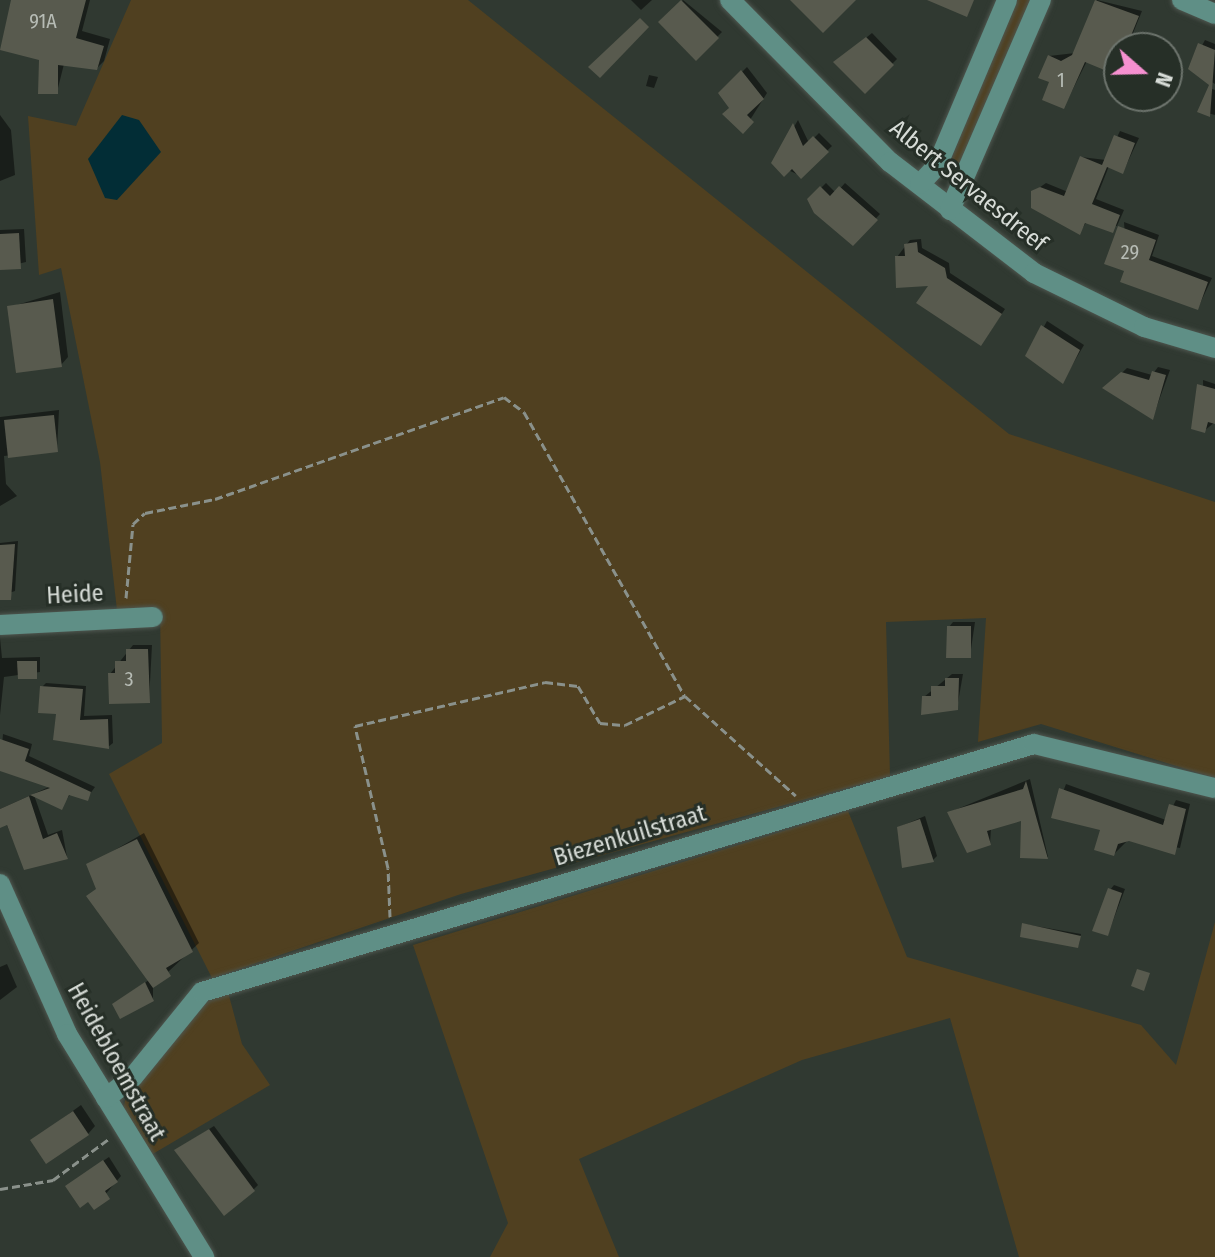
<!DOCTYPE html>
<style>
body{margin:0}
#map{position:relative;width:1215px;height:1257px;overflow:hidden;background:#303931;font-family:"Fira Sans Condensed",sans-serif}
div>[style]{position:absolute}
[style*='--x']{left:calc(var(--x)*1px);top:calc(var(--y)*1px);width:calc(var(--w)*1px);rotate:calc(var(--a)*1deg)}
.green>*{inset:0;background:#504020}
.water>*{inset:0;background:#022d36}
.shadow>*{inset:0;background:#0007}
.building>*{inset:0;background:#585a4e}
.path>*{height:3px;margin-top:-1.5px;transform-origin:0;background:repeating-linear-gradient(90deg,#8a918b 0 8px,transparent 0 12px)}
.roads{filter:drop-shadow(0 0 2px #4e564f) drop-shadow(0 0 2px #4e564f)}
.minor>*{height:20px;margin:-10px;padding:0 10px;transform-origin:10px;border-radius:10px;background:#5f8f86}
span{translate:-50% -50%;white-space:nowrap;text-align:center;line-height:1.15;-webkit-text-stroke:6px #262f27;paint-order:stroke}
.number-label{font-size:20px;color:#b7bcb5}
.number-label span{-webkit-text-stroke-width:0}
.street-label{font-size:24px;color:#d7dcd7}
.north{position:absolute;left:1103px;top:32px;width:80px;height:80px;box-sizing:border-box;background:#262f27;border:2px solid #6d746d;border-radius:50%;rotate:110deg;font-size:22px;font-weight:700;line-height:32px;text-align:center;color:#d7dcd7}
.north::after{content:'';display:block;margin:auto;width:28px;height:36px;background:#f690d0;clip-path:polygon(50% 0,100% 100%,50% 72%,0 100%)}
</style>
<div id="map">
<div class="green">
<div style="clip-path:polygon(131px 0,468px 0,1009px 434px,1215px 502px,1215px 778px,1041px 724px,978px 742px,986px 618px,886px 622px,890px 776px,461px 894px,212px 978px,109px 774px,162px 743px,160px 609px,117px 610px,100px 462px,61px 268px,39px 275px,28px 116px,76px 126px)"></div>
<div style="clip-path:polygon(1014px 0,1035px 0,952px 180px,944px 178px)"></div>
<div style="clip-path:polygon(848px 811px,907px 957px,1141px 1025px,1176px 1065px,1215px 922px,1215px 1257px,1019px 1257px,950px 1018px,802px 1060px,579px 1159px,619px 1257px,490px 1257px,508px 1223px,413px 945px)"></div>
<div style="clip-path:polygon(228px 992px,242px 1044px,270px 1085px,151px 1155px,123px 1110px,126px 1096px,196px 1006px)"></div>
</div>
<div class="water">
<div style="clip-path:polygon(122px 115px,139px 120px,161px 152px,117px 200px,105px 198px,88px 159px)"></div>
</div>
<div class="shadow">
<div style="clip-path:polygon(13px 0,90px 0,82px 31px,110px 39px,104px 61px,97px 68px,64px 64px,57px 92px)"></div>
<div style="clip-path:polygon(631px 0,652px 0,641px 10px)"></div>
<div style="clip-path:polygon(683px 0,722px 32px,696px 58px,661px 22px)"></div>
<div style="clip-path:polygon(1097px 0,1142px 11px,1127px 48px,1119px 48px,1119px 74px,1087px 61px,1064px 107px,1049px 56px,1075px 53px)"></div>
<div style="clip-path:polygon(872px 33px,897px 59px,865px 91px,841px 58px)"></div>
<div style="clip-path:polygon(1205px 40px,1215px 44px,1215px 84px,1190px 68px)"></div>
<div style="clip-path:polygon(747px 67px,767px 93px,743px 131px,721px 93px)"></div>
<div style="clip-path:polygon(649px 75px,658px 77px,654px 88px,646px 86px)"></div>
<div style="clip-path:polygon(1212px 89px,1215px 90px,1215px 115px,1200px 111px)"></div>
<div style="clip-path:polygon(0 115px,11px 130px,15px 175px,0 181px)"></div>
<div style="clip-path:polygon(798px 120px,809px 143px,819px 133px,832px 146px,801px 176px,773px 163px)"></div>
<div style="clip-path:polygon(1120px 131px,1139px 138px,1123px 172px,1109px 166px,1096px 199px,1124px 210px,1117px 226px,1087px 221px,1080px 232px,1033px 192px,1046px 183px,1068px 192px,1081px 157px,1106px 160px)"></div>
<div style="clip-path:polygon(826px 183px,836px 193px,845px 183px,880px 214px,853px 243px,810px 199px)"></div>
<div style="clip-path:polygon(1124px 222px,1159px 235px,1152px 256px,1212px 278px,1198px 308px,1127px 269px)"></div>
<div style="clip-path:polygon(24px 229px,26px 262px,0 268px,0 230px)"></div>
<div style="clip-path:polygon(921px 239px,922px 248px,949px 263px,950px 273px,1005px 309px,985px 339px,897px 257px,910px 240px)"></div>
<div style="clip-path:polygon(60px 292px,68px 357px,61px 365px,10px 307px)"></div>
<div style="clip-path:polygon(1047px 321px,1084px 345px,1063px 381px,1028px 356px)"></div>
<div style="clip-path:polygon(1158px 367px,1170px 370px,1153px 417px,1106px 388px,1127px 368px,1152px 375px)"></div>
<div style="clip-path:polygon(1203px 380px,1215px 384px,1215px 422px,1204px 431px)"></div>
<div style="clip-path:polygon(59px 410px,57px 450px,4px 456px,6px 484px,17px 496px,0 506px,0 417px)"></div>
<div style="clip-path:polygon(18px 541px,15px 591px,0 596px,0 543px)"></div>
<div style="clip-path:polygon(953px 622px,975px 622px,970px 656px,949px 627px)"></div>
<div style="clip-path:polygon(0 638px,2px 658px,40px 657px,40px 672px,4px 677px,0 715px)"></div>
<div style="clip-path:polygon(133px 645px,152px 645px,149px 701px,110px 674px)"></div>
<div style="clip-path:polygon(952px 674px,963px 674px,957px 708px,924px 697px)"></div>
<div style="clip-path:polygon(46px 683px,86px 686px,84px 716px,112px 715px,113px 743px,108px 747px,58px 713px,42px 687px)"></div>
<div style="clip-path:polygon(3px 734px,32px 744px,29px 756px,95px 787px,87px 798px,71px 793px,61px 808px,34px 795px,48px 835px,62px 830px,67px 857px,25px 868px,0 809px,51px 786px,0 769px)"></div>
<div style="clip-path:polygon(1030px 779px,1048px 857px,1022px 856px,1023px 819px,991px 828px,990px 844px,950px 812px)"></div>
<div style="clip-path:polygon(1066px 784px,1166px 820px,1176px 800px,1190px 804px,1180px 848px,1129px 839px,1114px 854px,1102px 829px,1054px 816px)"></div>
<div style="clip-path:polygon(925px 816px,937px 856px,933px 860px,899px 827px)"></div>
<div style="clip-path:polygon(144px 833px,199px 943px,153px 986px,153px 999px,121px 1016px,114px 1004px,149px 980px,89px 865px)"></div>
<div style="clip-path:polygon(1114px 885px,1125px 889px,1108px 934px,1110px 890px)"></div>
<div style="clip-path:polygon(1024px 924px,1081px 934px,1079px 944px,1078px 946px)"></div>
<div style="clip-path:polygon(7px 964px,17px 987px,0 1000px,0 967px)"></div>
<div style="clip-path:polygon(81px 1105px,95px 1126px,88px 1134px,33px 1140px)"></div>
<div style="clip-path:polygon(214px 1126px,258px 1185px,253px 1190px,182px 1146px)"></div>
<div style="clip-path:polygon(109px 1157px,121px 1176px,98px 1203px,72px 1182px)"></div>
</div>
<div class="building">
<div style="clip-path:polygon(11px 0,86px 0,76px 38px,104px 46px,97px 70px,58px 65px,58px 94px,38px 94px,39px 60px,0 50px)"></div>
<div style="clip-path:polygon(681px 0,719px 38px,696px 61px,658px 22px)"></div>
<div style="clip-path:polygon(790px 0,856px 0,823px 33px)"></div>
<div style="clip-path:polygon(927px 0,974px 0,967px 17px)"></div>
<div style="clip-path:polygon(1095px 0,1139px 16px,1126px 48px,1119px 48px,1119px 76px,1085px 62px,1064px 109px,1042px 100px,1049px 82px,1038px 78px,1048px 55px,1061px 61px,1072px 55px)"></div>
<div style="clip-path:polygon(640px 18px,649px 27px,600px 78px,588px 67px)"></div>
<div style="clip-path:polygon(866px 37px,894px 65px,865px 94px,833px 62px)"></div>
<div style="clip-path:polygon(1198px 43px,1215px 50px,1210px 117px,1197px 112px,1209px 85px,1188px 69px)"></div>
<div style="clip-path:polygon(741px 70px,764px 99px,747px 115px,754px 122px,743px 134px,722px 114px,729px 108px,718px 93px)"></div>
<div style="clip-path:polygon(793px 123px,803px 146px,813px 136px,829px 152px,801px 179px,792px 169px,784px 177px,771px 163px)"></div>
<div style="clip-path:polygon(1114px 135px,1135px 143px,1123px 174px,1107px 167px,1092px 204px,1120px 215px,1113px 233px,1085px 223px,1080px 235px,1031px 208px,1031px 191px,1040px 187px,1064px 196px,1080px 156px,1102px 165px)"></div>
<div style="clip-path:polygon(820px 186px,830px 196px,839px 186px,878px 220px,853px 246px,814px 213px,807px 199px)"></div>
<div style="clip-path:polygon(1118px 226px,1156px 240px,1149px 260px,1208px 282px,1198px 310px,1120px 282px,1124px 271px,1104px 264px)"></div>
<div style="clip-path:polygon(19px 233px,21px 269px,0 270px,0 234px)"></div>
<div style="clip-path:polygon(917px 242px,918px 252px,945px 268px,947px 278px,1002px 314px,981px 346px,916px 303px,928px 286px,896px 288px,895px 256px,905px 256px,904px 244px)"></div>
<div style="clip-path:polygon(53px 299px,62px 367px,16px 373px,7px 306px)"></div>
<div style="clip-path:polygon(1041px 325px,1080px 350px,1063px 384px,1025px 356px)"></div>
<div style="clip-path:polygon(1152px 371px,1166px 375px,1153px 420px,1102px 388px,1121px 372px,1149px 380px)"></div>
<div style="clip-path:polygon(1197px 384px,1215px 389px,1215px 424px,1208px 422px,1205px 433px,1191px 429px)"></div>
<div style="clip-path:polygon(54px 415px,58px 452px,8px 458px,4px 420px)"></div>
<div style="clip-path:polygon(15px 544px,11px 600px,0 600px,0 545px)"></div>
<div style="clip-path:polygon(947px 626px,971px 626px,971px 658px,946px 658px)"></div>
<div style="clip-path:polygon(126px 649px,148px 649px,150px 703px,109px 704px,108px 673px,115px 673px,115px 661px,126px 661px)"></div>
<div style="clip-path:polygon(17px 661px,37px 661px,37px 679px,18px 679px)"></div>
<div style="clip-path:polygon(945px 678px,959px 678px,958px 710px,921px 715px,922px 696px,931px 696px,931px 686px,945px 686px)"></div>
<div style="clip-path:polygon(40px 686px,83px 689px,80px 720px,108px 719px,109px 749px,53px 740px,56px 714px,38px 713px)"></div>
<div style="clip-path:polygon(0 739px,29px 749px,25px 761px,91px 792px,88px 801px,69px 795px,62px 810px,30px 795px,50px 788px,0 771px)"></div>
<div style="clip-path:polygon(1026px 781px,1048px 859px,1020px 858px,1021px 821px,987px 831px,991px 845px,967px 853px,947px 812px,1023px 789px)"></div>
<div style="clip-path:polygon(1059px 788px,1163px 825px,1169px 804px,1186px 809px,1175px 855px,1129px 841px,1118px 844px,1114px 856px,1094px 850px,1100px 830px,1051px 818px)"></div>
<div style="clip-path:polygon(29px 796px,43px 839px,57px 833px,68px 859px,24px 870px,7px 825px,0 828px,0 809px)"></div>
<div style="clip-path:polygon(920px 819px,934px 862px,902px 868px,897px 827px)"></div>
<div style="clip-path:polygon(137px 839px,193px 952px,166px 968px,171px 976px,153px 988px,86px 896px,96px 889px,86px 864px)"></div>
<div style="clip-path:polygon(1108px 888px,1122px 893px,1108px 936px,1092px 931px)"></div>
<div style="clip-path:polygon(1022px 923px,1081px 936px,1078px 948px,1020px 937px)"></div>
<div style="clip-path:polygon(1137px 969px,1150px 973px,1144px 991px,1131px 986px)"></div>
<div style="clip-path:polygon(145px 982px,154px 1001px,120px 1019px,112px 1004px)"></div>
<div style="clip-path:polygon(73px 1111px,89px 1135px,46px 1164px,30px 1140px)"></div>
<div style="clip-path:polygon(209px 1129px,255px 1191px,224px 1216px,174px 1150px)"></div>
<div style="clip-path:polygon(103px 1160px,118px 1182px,105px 1191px,110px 1199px,94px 1210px,88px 1202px,80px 1208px,65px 1186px)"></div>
</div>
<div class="path">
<div style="--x:126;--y:598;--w:74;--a:-84.6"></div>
<div style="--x:133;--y:524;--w:16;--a:-43"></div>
<div style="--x:145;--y:513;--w:71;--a:-11.3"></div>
<div style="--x:215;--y:499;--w:306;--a:-19.4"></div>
<div style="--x:504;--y:397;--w:25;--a:37"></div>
<div style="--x:524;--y:412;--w:326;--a:60.5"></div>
<div style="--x:390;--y:917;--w:49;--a:-92.3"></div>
<div style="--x:388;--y:868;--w:146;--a:-103.1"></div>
<div style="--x:355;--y:726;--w:195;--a:-13"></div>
<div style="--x:545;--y:682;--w:33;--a:7"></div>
<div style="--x:578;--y:686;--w:43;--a:59.3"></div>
<div style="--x:600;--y:723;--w:25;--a:5"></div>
<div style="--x:625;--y:725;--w:67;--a:-25.8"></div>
<div style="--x:685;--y:696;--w:149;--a:42"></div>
<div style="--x:0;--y:1189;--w:54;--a:-9.6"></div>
<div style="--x:53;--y:1180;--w:71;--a:-36.4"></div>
</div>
<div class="roads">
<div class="minor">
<div style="--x:730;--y:0;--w:228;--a:45.4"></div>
<div style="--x:890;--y:162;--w:182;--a:37.6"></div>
<div style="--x:1034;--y:273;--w:123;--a:26.1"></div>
<div style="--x:1144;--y:327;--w:74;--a:16.5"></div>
<div style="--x:1182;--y:0;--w:36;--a:23"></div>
<div style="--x:920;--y:184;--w:25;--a:-47"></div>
<div style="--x:937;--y:166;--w:180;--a:-67.1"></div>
<div style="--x:950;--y:210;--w:229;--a:-66.6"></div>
<div style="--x:0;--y:625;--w:153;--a:-3"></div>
<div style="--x:0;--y:884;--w:164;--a:65.9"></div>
<div style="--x:67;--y:1034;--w:262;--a:58.4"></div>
<div style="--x:106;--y:1098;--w:34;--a:-38"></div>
<div style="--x:133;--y:1077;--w:109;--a:-50.9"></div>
<div style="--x:202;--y:992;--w:868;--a:-16.6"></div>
<div style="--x:1034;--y:744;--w:186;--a:13.7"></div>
</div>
</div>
<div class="number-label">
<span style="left:43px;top:21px">91A</span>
<span style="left:1061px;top:80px">1</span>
<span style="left:1130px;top:252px">29</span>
<span style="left:129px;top:679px">3</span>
</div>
<div class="street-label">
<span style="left:968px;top:186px;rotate:39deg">Albert Servaesdreef</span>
<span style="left:75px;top:595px;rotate:-3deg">Heide</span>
<span style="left:630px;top:836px;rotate:-17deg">Biezenkuilstraat</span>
<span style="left:116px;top:1062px;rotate:61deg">Heidebloemstraat</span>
</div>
<div class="north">N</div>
</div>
